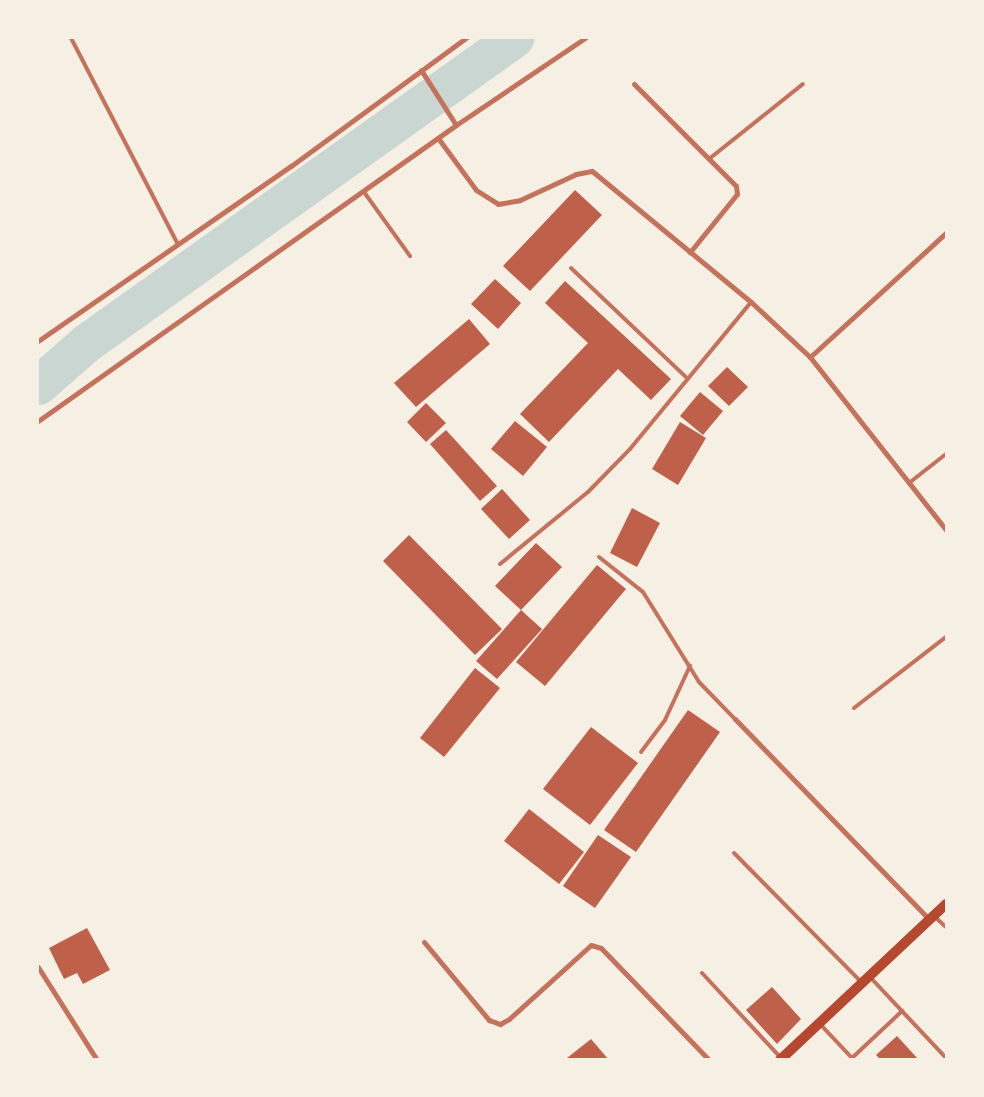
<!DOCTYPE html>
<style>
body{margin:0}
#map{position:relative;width:984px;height:1097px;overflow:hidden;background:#f6efe4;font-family:Manrope,sans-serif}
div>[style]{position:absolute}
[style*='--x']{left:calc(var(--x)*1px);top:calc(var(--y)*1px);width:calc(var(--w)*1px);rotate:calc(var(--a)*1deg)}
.river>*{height:39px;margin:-19.5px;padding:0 19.5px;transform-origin:19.5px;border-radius:19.5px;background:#c9d6d2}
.building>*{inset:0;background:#bf614a}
.service>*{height:4px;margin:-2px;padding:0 2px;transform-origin:2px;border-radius:2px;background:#c5725c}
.minor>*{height:5px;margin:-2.5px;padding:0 2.5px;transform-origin:2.5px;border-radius:2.5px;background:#c5725c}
.secondary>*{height:10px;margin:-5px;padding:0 5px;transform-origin:5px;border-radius:5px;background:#b5482f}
span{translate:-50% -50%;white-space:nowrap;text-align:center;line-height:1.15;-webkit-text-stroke:4px #f6efe4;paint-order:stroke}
.frame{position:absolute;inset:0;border:39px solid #f6efe4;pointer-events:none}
</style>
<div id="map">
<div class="river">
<div style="--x:38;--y:385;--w:64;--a:-41.2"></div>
<div style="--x:86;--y:343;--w:526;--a:-35.47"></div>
</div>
<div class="building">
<div style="clip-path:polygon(575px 190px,602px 215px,530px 291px,503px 266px)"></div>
<div style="clip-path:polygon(495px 279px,521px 303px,498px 329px,471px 304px)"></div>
<div style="clip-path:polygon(565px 281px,671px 379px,651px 400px,618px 369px,549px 442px,520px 414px,588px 343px,545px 303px)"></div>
<div style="clip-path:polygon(469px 319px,490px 344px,416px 407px,394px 383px)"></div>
<div style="clip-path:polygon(727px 367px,748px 387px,729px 406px,708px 386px)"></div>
<div style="clip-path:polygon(700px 392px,723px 411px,703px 435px,680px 416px)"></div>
<div style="clip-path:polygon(426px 403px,446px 423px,426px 442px,407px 422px)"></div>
<div style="clip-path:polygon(515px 421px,547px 447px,523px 476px,491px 449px)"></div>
<div style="clip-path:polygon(680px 422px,706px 438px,678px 485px,652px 469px)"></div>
<div style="clip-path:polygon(446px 430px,497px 486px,480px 501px,430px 444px)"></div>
<div style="clip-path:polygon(502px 489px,530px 520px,509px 539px,481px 509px)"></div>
<div style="clip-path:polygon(632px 508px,660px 523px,637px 567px,610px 553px)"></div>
<div style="clip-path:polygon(409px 535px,502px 629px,475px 655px,383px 561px)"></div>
<div style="clip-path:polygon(536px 543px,562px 567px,521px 610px,495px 586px)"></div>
<div style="clip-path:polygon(597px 565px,626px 589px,545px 686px,516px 662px)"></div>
<div style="clip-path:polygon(521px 610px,542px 629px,497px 679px,476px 661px)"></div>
<div style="clip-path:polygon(475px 668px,500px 688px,444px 757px,420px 738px)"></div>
<div style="clip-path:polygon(688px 710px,720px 732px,636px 852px,604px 830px)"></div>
<div style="clip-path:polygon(591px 727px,638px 763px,590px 825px,543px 789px)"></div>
<div style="clip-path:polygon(529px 809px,584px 852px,559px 884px,504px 841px)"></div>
<div style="clip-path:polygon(598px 835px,631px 857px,595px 908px,563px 886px)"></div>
<div style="clip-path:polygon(87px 928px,110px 970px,83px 984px,77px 973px,64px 979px,49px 948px)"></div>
<div style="clip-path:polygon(772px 987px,801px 1019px,777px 1044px,746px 1010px)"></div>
<div style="clip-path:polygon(897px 1036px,919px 1060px,881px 1060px,876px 1055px)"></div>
<div style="clip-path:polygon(591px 1039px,609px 1060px,567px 1058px)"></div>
</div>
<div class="service">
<div style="--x:71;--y:38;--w:232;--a:62.6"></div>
<div style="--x:709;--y:159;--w:120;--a:-38.6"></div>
<div style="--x:364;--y:192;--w:79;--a:54.3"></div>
<div style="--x:571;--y:268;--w:160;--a:43.5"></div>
<div style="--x:909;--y:483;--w:47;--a:-38.1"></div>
<div style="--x:599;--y:557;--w:56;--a:38.5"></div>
<div style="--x:643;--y:592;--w:106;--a:58.1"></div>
<div style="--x:699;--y:682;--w:52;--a:45.8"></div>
<div style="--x:500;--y:564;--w:114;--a:-39.3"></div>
<div style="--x:588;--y:492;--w:60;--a:-45.7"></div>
<div style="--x:630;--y:449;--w:190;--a:-50.5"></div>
<div style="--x:854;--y:708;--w:116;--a:-37.7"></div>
<div style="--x:641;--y:752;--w:40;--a:-53"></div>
<div style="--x:665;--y:720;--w:60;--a:-65.2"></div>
<div style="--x:734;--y:853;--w:181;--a:45.4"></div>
<div style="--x:934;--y:916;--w:16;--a:43"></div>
<div style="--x:702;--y:973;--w:116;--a:47.1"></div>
<div style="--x:870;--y:977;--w:111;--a:46.8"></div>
<div style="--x:819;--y:1023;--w:51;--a:46.6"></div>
<div style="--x:852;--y:1058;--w:69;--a:-43.2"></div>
</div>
<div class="minor">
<div style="--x:634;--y:84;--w:144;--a:45"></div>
<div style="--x:736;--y:186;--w:8;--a:83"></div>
<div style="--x:737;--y:194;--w:75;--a:129"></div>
<div style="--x:456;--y:125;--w:156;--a:-34"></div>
<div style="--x:438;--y:138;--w:64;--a:53.8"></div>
<div style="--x:476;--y:190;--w:26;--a:32"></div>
<div style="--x:498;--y:204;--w:22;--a:-10"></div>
<div style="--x:520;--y:200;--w:62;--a:-24.9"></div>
<div style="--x:576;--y:174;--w:16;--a:-11"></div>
<div style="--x:592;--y:171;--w:206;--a:39.5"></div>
<div style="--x:751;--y:302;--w:81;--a:43"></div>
<div style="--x:810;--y:357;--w:220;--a:51.8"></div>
<div style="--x:38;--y:341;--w:308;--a:-34.7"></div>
<div style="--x:291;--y:166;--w:217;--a:-36.2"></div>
<div style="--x:810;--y:357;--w:184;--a:-42.4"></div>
<div style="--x:38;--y:421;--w:512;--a:-35.3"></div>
<div style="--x:456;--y:125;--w:65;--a:-122.5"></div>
<div style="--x:735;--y:719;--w:280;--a:45.9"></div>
<div style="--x:424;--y:942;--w:102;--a:50.2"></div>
<div style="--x:489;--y:1020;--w:12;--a:20"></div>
<div style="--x:500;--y:1024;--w:10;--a:-29"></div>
<div style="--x:509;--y:1019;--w:110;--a:-42.1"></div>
<div style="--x:591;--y:945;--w:10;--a:17"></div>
<div style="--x:601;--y:948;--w:156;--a:46"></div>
<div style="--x:38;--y:967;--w:110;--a:57.6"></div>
</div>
<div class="secondary">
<div style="--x:780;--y:1060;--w:228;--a:-43.2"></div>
</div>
<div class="frame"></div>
</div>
